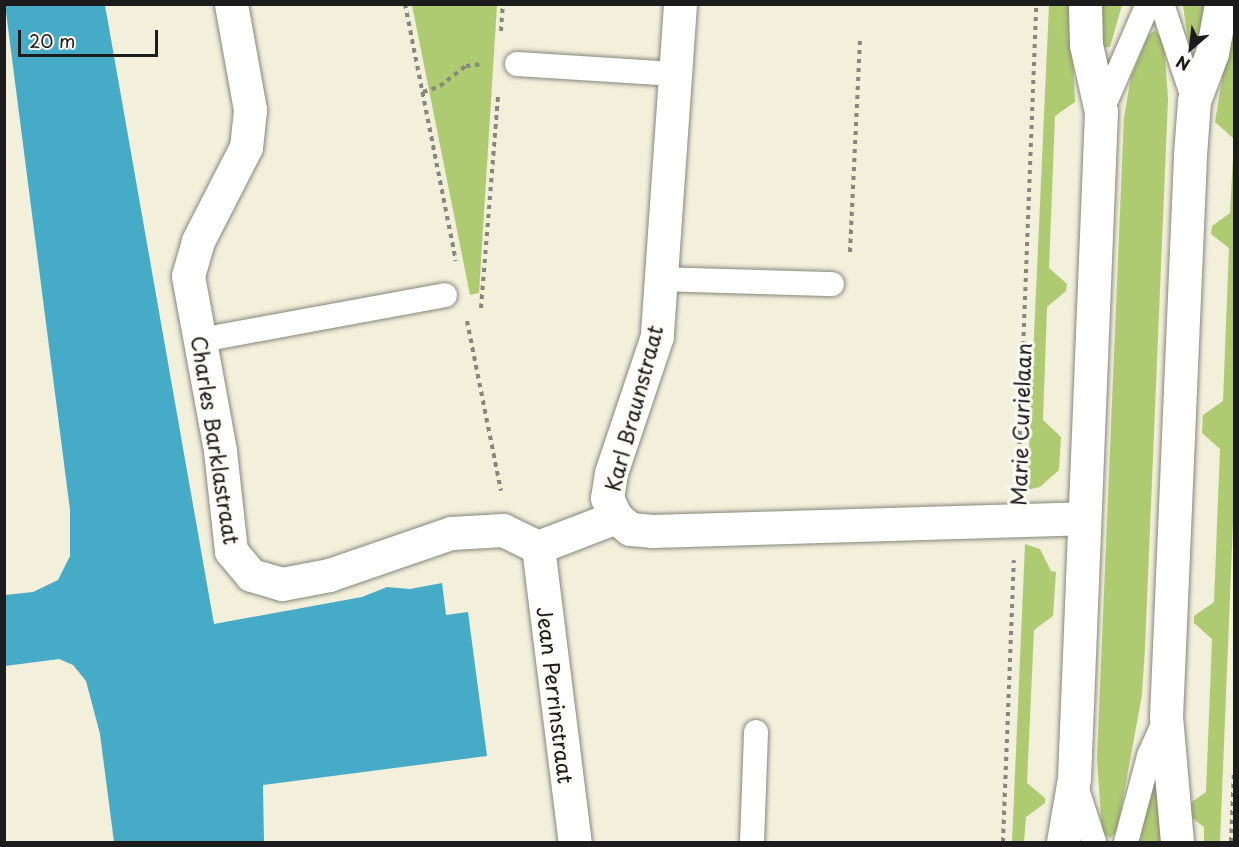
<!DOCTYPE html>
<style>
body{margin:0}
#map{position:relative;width:1239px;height:847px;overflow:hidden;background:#f2efdb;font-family:"Playpen Sans",sans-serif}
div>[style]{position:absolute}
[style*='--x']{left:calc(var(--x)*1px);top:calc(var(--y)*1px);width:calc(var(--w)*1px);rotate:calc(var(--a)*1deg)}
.green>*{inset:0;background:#aecb72}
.water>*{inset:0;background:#46abc6}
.path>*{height:4px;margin-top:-2px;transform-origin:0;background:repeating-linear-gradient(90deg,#87867c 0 4.5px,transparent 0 9px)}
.roads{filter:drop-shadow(0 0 2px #87867c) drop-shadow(0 0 2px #87867c)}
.lane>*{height:24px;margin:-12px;padding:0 12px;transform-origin:12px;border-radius:12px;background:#fff}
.street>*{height:33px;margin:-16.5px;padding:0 16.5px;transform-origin:16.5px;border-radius:16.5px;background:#fff}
.secondary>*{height:33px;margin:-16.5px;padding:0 16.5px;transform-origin:16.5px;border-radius:16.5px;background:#fff}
span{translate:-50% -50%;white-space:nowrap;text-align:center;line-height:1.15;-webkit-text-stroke:6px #fdfcf7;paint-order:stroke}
.street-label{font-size:21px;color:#1c1c1c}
.frame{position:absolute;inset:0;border:6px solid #1c1c1c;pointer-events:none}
.north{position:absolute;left:1161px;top:18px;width:60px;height:60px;-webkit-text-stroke:4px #fdfcf7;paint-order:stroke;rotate:208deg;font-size:16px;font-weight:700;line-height:24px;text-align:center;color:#1c1c1c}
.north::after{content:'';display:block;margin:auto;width:21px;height:27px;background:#1c1c1c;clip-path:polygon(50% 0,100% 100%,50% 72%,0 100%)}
.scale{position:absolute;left:18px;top:30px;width:140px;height:27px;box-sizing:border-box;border:3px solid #1c1c1c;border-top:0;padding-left:8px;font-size:18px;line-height:21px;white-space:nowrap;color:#1c1c1c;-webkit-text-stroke:4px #fdfcf7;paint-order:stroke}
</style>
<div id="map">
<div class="green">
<div style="clip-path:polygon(412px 5px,497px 5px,479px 293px,470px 295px)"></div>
<div style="clip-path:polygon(1049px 5px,1070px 5px,1075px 102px,1055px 116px,1049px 268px,1067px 284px,1066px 291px,1047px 307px,1043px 420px,1061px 437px,1059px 470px,1040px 487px,1027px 490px)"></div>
<div style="clip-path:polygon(1098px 5px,1122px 5px,1110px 47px,1099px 48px)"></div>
<div style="clip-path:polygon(1183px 5px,1210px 5px,1201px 52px,1189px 46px)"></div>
<div style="clip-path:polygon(1234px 7px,1234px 499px,1220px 842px,1204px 842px,1204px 827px,1186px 813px,1186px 806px,1206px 792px,1212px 639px,1194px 623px,1194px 616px,1214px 602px,1220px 449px,1202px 433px,1203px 415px,1223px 401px,1229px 248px,1211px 234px,1212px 226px,1230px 213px,1234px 139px,1215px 122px)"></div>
<div style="clip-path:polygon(1155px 30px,1164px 43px,1168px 99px,1145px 648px,1142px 695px,1117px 831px,1110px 838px,1102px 832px,1097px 759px,1124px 117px,1131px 77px,1148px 36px)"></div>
<div style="clip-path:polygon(1025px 544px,1040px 549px,1051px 571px,1056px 572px,1053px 616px,1034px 630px,1027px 783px,1045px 798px,1045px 803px,1026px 817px,1024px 842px,1012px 842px)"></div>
<div style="clip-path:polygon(1157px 777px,1161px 842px,1140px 842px,1152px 783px)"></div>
</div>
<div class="water">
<div style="clip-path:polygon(5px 4px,105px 5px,214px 624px,362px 597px,387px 587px,410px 589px,442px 583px,446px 615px,468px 612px,487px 756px,263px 785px,264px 842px,114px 842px,100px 734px,86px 681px,73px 665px,59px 659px,5px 666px,5px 595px,33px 592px,58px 580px,70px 556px,70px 510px)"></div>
</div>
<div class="path">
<div style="--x:405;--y:4;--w:262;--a:78.8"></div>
<div style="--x:501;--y:31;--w:27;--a:-86"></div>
<div style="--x:423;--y:92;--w:18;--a:-19"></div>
<div style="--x:440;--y:86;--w:33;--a:-38"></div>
<div style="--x:466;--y:66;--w:17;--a:-7"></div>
<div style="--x:850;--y:252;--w:216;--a:-87.3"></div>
<div style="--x:481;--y:308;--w:214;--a:-85.4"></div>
<div style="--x:467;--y:321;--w:173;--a:78.7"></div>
<div style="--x:1018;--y:480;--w:476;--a:-87.8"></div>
<div style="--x:1003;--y:842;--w:282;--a:-87.8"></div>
<div style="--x:1231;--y:842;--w:71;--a:-87.6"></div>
</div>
<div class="roads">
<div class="lane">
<div style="--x:1162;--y:4;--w:102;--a:71.7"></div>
<div style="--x:517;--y:64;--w:158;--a:3.6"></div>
<div style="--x:1101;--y:112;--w:118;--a:-66.5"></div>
<div style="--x:661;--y:279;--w:171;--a:1.7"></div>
<div style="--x:201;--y:340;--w:248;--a:-10.4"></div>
<div style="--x:1075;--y:783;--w:62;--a:72.1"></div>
<div style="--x:752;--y:842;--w:110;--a:-87.9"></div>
<div style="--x:1126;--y:842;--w:89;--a:-75"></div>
<div style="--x:1149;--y:756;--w:39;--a:-66"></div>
</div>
<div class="street">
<div style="--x:231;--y:4;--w:108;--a:79.8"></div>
<div style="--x:250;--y:110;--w:37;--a:96"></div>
<div style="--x:246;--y:147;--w:106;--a:117.1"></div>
<div style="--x:198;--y:241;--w:36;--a:106"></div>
<div style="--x:188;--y:276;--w:178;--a:79.6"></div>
<div style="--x:220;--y:451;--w:101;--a:83.7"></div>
<div style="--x:231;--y:551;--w:31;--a:50"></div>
<div style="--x:251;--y:575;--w:32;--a:16"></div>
<div style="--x:282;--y:584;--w:48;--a:-10.8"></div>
<div style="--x:329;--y:575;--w:129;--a:-19"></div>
<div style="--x:451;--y:533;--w:52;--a:-3.3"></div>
<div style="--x:503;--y:530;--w:39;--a:26"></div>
<div style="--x:538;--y:547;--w:84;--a:-21"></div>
<div style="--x:680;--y:4;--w:333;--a:94"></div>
<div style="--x:657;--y:336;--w:145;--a:108.6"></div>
<div style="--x:611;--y:473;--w:25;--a:99"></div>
<div style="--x:607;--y:498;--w:21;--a:65"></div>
<div style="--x:616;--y:517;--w:18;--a:41"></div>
<div style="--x:630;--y:529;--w:22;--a:5"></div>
<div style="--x:652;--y:531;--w:432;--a:-1.7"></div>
<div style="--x:538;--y:547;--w:297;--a:82.9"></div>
</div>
<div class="secondary">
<div style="--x:1063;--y:842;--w:65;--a:-80.2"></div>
<div style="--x:1074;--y:778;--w:667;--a:-87.68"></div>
<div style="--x:1101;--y:112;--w:69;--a:-102.6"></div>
<div style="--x:1086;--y:45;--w:41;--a:-91.4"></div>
<div style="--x:1177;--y:842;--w:125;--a:-95"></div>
<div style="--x:1166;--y:717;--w:563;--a:-87.55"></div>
<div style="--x:1190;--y:155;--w:54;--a:-85.8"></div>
<div style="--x:1194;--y:101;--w:51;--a:-69.4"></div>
<div style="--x:1212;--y:53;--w:50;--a:-79.6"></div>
</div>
</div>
<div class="street-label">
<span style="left:633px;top:408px;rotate:-75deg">Karl Braunstraat</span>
<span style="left:1020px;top:424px;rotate:-88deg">Marie Curielaan</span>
<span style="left:216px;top:440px;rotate:81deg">Charles Barklastraat</span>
<span style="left:556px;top:695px;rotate:83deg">Jean Perrinstraat</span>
</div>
<div class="frame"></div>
<div class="north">N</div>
<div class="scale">20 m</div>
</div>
